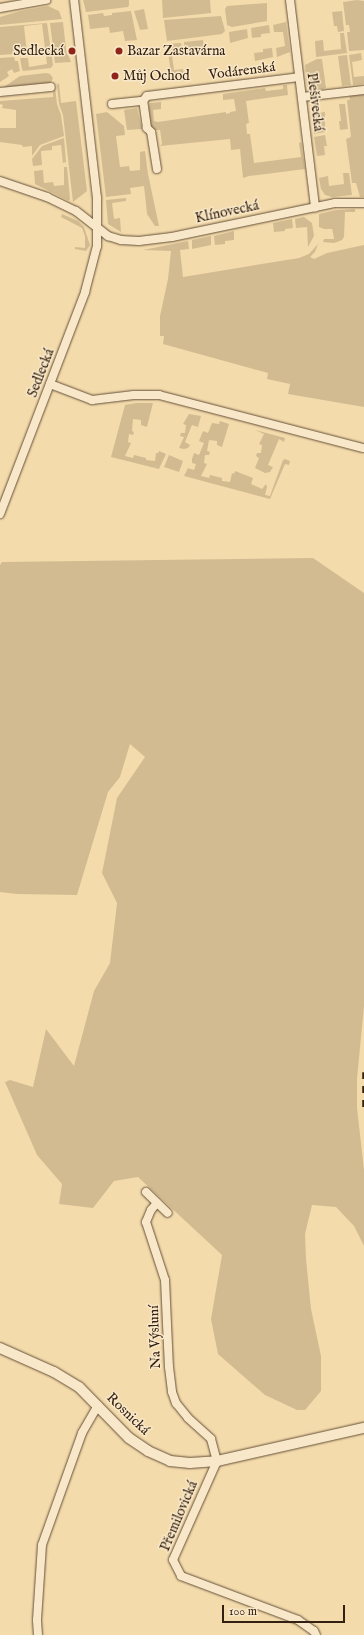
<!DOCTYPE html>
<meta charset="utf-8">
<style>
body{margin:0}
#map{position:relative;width:364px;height:1635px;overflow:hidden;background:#f4dbac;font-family:"IM FELL English",serif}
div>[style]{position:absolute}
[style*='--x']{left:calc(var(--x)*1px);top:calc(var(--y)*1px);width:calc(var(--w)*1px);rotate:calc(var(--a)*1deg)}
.green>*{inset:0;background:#d3bb91}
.roads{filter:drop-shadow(0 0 1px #644f37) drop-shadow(0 0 1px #644f37)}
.minor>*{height:8px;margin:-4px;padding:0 4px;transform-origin:4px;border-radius:4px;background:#f8e8c9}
.tertiary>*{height:10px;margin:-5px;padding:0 5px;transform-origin:5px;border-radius:5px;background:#f8e8c9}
.rail>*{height:2.5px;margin-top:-1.25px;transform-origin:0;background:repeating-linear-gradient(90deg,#342010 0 7px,transparent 0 14px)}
.dots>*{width:11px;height:11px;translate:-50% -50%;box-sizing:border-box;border:2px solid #f8e8c9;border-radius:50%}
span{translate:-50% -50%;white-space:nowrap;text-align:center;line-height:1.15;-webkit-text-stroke:3px #f8e8c9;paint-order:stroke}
.poi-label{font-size:14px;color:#342010}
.right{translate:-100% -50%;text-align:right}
.left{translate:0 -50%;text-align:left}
.street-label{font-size:14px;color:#342010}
.scale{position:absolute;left:222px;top:1605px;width:123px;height:18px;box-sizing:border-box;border:2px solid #342010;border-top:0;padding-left:5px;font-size:12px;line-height:14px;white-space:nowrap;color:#342010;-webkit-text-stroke:3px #f8e8c9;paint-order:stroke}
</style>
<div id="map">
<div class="green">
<div style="clip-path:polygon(83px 0,129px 0,129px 5px,128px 7px,86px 12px)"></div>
<div style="clip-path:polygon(162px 0,210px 0,211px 13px,163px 18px)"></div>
<div style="clip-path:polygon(357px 0,364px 1px,364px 50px,351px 51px,349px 51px,347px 32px,350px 32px,349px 25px,346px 25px,343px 2px)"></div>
<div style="clip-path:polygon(267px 3px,267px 21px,232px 27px,227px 25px,225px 9px,227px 6px)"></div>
<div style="clip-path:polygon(48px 6px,59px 11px,62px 19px,0 25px,0 17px,20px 11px)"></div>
<div style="clip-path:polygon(144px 9px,148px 29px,140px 30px,134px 11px)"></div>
<div style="clip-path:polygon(131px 11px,137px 40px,125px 41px,123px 31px,110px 33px,109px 27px,90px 29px,88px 15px,103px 13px,104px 16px,112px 15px,112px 13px)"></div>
<div style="clip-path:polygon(342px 11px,344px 31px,338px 32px,337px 26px,334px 26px,332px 12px)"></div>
<div style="clip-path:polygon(221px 16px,225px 31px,222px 34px,167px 41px,164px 20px)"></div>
<div style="clip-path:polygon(63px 22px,66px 49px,71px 62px,55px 63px,50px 23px)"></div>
<div style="clip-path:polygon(286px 22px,290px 52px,277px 57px,276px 48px,285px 46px,283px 32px,274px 32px,273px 25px)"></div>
<div style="clip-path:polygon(47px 23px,53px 65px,51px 68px,23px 71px,22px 69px,20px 58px,28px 58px,29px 67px,47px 64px,42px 24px,24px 26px,27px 53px,0 55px,0 27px)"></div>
<div style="clip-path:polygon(269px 25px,270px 33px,261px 34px,261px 37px,252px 38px,251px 28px)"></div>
<div style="clip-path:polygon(247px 29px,248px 38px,230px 43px,229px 32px)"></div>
<div style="clip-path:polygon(340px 33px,344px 33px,347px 53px,316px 57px,315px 41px,323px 40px,324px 51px,341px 49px)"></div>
<div style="clip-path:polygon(203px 40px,204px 49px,185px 54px,184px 42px)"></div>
<div style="clip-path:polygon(181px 43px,182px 54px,172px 55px,174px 70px,183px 69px,184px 75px,175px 76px,171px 74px,167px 44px)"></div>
<div style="clip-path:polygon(272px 48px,273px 57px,255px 61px,254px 53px,263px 52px,263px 49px)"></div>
<div style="clip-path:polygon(361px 53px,362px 60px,352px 62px,354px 77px,364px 76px,364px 84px,353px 85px,349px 55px)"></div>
<div style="clip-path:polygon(347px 55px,351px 85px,342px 86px,338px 56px)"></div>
<div style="clip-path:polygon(14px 57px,15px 61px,18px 61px,20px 71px,14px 73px,12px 69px,7px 72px,9px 76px,0 82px,0 58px)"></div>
<div style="clip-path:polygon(317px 59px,322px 59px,326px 88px,317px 90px,307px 86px,305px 65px)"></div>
<div style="clip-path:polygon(46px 73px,50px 74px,53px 78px,51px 82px,48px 84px,16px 89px,16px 86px,7px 87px,7px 90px,1px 89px,20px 76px)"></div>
<div style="clip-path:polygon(59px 83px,61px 103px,76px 101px,87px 191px,73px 202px,63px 115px,59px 104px,57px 85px)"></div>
<div style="clip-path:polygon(283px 85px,287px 85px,288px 95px,246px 101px,249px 123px,246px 124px,247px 134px,250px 134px,254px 163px,301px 157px,299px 143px,301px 142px,305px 169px,249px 176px,243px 178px,240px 149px,231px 150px,230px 139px,160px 146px,162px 144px,160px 130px,152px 130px,148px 127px,147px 109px,150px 103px,161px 102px,161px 109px,153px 110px,154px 121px,158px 122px,226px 112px,226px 114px,230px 113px,230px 112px,236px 111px,234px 99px,223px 100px,223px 94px,265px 88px,266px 91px,283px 89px)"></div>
<div style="clip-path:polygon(53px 86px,55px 87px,57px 104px,61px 115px,64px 136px,40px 145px,32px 156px,32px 146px,23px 147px,22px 145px,0 142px,0 128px,16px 128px,16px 110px,2px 108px,3px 105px,0 104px,0 101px,53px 97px)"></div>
<div style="clip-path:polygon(364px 92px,364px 197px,360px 197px,356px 183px,352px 183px,346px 139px,351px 137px,347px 100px,350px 100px,349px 94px)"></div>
<div style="clip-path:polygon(339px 104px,345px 104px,348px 129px,340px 130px,339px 121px,341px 121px)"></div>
<div style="clip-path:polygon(137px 108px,142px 129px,127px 130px,124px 110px)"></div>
<div style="clip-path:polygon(107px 112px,124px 126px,125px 135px,116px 136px,120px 167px,129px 166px,130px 171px,140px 170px,140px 152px,145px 151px,148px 174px,159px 226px,155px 226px,147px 214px,144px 186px,130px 188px,131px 194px,106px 197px,96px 114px)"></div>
<div style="clip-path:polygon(325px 112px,325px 132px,314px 134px,311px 114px)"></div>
<div style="clip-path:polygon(325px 135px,327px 146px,324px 146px,325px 155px,317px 156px,314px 137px)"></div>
<div style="clip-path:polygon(64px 138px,66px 162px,63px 163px,61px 145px,52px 146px,52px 150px,41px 151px,42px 165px,33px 166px,32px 159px,42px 146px)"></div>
<div style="clip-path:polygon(64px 167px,67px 167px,70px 199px,69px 201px,35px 184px,34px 171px,43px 170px,44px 183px,53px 182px,54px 186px,64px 185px)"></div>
<div style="clip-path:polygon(343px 173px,349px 173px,352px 195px,332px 197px,325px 195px,321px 189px,319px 178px,328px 176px,329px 186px,344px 184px)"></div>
<div style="clip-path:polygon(126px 198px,126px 201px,112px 203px,114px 219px,120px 218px,121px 232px,108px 224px,106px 200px)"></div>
<div style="clip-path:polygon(355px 209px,355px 212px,345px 212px,344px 237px,342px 240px,334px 243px,323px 242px,324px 239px,334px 239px,333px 233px,332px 229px,324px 229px,319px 227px,319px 214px,336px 210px)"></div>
<div style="clip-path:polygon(62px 214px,78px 221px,84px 227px,90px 245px,86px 251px,75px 249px,75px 247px,85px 248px,85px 236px,82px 228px,61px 217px)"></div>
<div style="clip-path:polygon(304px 217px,312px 223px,314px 236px,308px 247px,307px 227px,296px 228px,295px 219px)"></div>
<div style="clip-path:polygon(292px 219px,293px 228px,285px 229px,285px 231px,274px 232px,273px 223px)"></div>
<div style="clip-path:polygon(234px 231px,234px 240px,225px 241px,225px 244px,215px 245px,214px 236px)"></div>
<div style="clip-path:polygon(211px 236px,211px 245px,192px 249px,192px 240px)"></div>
<div style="clip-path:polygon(188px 241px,189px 249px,180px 250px,183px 277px,299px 258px,309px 254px,318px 244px,315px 252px,310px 257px,314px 259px,327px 253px,364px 245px,364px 407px,288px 394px,290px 384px,267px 379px,268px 373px,163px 344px,164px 336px,160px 336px,160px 316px,168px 279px,171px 251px,143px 250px)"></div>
<div style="clip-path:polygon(136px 403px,153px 403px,147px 427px,141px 425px,141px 420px,133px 419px,132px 431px,134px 432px,133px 435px,129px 434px,128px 442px,131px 443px,125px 456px,133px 458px,134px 455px,146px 458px,146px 460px,155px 461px,156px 453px,158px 453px,159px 451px,166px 454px,159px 469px,111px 457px,125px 405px)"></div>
<div style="clip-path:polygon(189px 414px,201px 416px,198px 427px,192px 425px,185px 442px,190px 445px,188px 448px,184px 449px,179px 448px,184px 437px,180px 436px,181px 433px,185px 433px,186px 425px,183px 424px)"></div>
<div style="clip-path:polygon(220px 421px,229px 424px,222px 447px,217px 445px,217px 441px,209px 440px,207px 451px,210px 452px,209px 455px,205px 455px,204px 463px,207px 464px,201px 476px,209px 478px,210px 475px,222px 478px,222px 481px,230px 482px,232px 473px,234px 474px,235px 471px,253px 478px,251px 484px,262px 489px,266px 484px,267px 487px,265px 495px,270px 496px,283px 460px,285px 459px,290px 461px,289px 465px,285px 464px,270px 499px,184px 476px,188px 468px,194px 470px,196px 464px,192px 463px,192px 459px,194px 453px,199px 455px,204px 443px,199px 441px,203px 431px,208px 433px,212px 423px,219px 424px)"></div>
<div style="clip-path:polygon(255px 430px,285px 438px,284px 442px,279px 439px,268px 465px,273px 467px,270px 472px,265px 473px,255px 468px,259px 458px,256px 456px,257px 453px,261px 453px,262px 445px,259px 444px,264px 434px)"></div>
<div style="clip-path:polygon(169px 455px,183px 461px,179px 472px,164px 467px)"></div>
<div style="clip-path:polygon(313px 558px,364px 593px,364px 1006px,357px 1079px,357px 1108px,364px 1170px,364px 1246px,354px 1226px,336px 1207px,312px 1205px,305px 1234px,306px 1259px,311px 1309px,321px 1356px,321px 1391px,305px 1410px,297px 1410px,265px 1395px,218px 1354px,211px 1319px,222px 1255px,138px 1177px,114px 1181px,93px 1208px,59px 1204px,62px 1184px,37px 1155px,5px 1082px,10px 1080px,33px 1087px,46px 1029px,74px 1066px,94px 991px,110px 963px,117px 903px,102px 873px,117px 798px,145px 757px,130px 744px,120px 777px,108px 792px,77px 895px,17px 894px,0 892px,0 565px,2px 562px)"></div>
</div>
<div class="roads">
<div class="minor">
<div style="--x:290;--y:0;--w:209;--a:83.1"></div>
<div style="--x:0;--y:8;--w:47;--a:-9.9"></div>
<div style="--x:0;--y:92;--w:51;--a:-5.6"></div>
<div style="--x:302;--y:97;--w:62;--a:-6.4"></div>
<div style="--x:112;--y:104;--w:31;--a:-6"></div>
<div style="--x:157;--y:169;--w:37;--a:-99"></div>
<div style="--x:151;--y:132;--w:6;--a:-135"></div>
<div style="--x:147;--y:128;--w:27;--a:-98"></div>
<div style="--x:143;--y:101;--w:6;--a:-51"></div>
<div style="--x:147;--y:96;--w:153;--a:-7.1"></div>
<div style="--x:0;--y:181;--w:50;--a:18.8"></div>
<div style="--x:47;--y:197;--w:32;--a:26"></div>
<div style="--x:76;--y:211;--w:41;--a:38"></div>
<div style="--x:108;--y:236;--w:14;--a:17"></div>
<div style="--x:121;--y:240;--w:18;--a:3"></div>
<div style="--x:139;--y:241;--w:33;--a:-7"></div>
<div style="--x:172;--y:237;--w:167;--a:-11.8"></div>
<div style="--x:335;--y:203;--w:29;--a:0"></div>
<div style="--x:50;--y:384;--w:45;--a:20.9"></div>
<div style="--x:92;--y:400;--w:42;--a:-6.8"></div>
<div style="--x:134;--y:395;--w:25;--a:0"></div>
<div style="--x:159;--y:395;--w:210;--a:14.6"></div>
<div style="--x:0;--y:514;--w:238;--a:-69"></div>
<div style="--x:85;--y:292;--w:48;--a:-75.4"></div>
<div style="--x:97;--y:246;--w:48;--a:-90"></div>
<div style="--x:97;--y:198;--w:199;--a:-96.6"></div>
<div style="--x:146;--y:1192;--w:30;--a:44"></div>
<div style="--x:157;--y:1203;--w:9;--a:131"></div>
<div style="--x:151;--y:1210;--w:13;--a:113"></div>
<div style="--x:146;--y:1222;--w:61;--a:71.9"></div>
<div style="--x:165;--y:1280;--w:87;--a:87.4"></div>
<div style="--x:169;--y:1367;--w:25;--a:83"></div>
<div style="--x:172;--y:1392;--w:12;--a:70"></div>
<div style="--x:176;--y:1403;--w:19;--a:51"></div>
<div style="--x:188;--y:1418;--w:31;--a:42"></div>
<div style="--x:211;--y:1439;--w:23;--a:75"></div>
<div style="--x:217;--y:1461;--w:108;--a:114"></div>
<div style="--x:173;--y:1560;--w:18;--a:63"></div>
<div style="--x:181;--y:1576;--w:125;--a:20.6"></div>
<div style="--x:298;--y:1620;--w:19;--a:35"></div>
<div style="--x:314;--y:1631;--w:4;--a:63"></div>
<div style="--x:38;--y:1635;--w:15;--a:-94"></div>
<div style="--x:37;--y:1620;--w:75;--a:-86.2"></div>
<div style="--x:42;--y:1545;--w:119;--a:-70.3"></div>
<div style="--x:82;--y:1433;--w:32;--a:-60"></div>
</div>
<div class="tertiary">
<div style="--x:0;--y:1348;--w:59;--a:24"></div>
<div style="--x:54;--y:1372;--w:29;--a:31"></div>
<div style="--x:79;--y:1387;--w:71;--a:45.6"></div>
<div style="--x:129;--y:1438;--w:23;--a:34"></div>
<div style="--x:148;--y:1451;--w:24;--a:24"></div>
<div style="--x:170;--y:1461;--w:20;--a:6"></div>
<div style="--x:190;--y:1463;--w:27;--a:-4"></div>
<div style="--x:217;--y:1461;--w:151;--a:-12.7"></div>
</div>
</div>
<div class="rail">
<div style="--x:364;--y:1072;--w:38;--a:90"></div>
</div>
<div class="dots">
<div style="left:72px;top:51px;background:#8f2418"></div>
<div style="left:119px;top:51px;background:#8f2418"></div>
<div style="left:115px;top:76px;background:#8f2418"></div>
</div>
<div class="poi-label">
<span class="right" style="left:64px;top:51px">Sedlecká</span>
<span class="left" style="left:127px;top:51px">Bazar Zastavárna</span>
<span class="left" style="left:123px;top:76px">Můj Ochod</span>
</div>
<div class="street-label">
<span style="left:242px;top:71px;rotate:-7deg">Vodárenská</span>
<span style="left:315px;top:102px;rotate:83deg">Plešivecká</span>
<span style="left:227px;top:212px;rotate:-12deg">Klínovecká</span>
<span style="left:41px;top:373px;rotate:-69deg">Sedlecká</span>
<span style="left:155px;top:1337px;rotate:-92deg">Na Výsluní</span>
<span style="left:128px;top:1414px;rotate:44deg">Rosnická</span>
<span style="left:179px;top:1516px;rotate:-67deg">Přemilovická</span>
</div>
<div class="scale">100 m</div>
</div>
